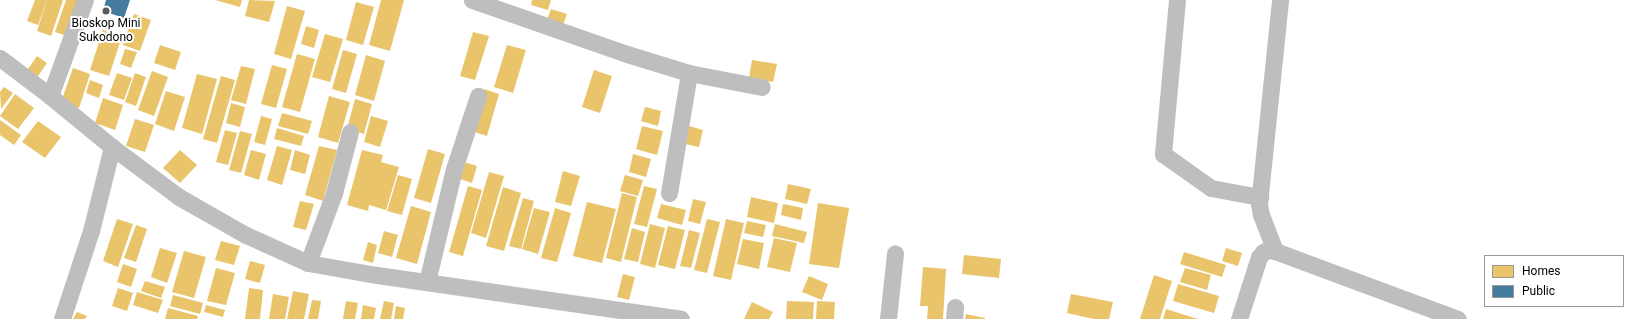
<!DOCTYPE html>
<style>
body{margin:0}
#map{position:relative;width:1636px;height:319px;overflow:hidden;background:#fff;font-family:Roboto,sans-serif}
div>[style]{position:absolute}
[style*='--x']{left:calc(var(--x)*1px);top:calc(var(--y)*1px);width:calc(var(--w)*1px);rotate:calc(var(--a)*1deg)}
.homes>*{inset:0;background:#e9c46a}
.public>*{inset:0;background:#457b9d}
.minor>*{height:17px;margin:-8.5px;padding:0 8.5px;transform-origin:8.5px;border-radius:8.5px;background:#bebebe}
.dots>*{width:11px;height:11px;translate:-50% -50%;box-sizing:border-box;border:2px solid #fff;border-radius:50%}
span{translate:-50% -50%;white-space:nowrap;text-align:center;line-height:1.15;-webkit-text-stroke:4px #fff;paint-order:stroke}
.poi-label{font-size:12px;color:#000}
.legend{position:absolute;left:1484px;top:255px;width:140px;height:52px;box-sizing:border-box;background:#fff;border:1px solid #999;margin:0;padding:5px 7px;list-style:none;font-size:12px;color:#000}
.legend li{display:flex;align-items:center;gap:8px;height:20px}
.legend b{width:20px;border:1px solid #999}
</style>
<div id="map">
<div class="homes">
<div style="clip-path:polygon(35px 0,47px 0,38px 25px,27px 21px)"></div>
<div style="clip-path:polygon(47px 0,63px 0,51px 36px,37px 31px)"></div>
<div style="clip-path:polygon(66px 0,79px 0,67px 36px,55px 32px)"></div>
<div style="clip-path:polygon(215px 0,242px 0,240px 7px)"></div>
<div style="clip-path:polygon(249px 0,275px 1px,269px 22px,245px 16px)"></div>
<div style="clip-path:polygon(381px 0,404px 0,390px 51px,369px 45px)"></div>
<div style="clip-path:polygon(532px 0,551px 0,548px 10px,531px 5px)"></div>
<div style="clip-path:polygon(356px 2px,374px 7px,363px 45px,346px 40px)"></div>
<div style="clip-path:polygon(287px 6px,305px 11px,291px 59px,274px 54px)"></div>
<div style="clip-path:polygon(551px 9px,567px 14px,561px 30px,545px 25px)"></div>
<div style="clip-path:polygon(134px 14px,151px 20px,140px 51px,123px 45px)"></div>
<div style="clip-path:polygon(306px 26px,319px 30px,314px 48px,301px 44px)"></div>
<div style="clip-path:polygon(103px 30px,122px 36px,109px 76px,90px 70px)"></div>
<div style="clip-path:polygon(473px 32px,489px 36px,475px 80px,460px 76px)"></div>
<div style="clip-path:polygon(325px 34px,343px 39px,330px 82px,312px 77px)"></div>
<div style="clip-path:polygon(160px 45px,181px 52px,175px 70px,154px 63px)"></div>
<div style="clip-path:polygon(507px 45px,526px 50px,513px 93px,494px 87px)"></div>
<div style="clip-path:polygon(125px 49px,137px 52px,131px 68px,120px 64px)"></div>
<div style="clip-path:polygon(343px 50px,357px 54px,346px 93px,332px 89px)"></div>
<div style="clip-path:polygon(297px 54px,315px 59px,300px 112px,282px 107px)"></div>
<div style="clip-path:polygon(366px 55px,385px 61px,374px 101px,355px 95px)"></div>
<div style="clip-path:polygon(37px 56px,47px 63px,36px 79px,26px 72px)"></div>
<div style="clip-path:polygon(752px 60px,777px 64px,773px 82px,749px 78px)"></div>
<div style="clip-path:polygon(272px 65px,287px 69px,276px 108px,261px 104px)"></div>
<div style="clip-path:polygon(241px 66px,255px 69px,246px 104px,231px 100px)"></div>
<div style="clip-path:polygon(73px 68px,90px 74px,79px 108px,61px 102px)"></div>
<div style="clip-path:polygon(594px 70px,612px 76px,600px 113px,582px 107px)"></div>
<div style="clip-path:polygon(152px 71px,168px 77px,154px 116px,138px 110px)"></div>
<div style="clip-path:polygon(117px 73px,132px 78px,124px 100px,109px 95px)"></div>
<div style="clip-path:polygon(135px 73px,146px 77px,136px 106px,125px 102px)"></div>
<div style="clip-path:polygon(197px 74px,217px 79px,202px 134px,182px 128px)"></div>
<div style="clip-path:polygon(221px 76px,235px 80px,217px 143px,203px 139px)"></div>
<div style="clip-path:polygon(90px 80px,103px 85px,99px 98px,86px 93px)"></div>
<div style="clip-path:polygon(4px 87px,13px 93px,1px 109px,0 92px)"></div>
<div style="clip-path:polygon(484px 89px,499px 94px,487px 136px,471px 131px)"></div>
<div style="clip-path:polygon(166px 91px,185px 97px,174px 131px,155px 124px)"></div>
<div style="clip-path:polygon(15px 94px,34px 108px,18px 129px,0 116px)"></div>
<div style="clip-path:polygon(329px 96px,350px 102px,338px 143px,318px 137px)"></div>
<div style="clip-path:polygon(103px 98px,123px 105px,115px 130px,95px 123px)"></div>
<div style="clip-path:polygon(355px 99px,372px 104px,364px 134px,347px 129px)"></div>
<div style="clip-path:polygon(231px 103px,245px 107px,240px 127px,226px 123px)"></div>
<div style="clip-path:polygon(645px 107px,661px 111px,658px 126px,641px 121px)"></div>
<div style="clip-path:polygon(282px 113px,312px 121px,308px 134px,278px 126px)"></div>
<div style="clip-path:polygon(261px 116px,272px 119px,265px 145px,254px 142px)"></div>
<div style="clip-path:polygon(371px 116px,388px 121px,380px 147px,364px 142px)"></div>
<div style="clip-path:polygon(135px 119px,154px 125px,145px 152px,126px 146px)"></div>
<div style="clip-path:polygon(0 120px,21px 135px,14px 145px,0 135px)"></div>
<div style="clip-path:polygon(38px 121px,61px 137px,45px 158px,22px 142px)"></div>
<div style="clip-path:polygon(642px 126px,663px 131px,657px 155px,636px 149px)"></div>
<div style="clip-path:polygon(689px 126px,703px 130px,699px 147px,685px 144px)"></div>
<div style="clip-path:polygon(277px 128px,304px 136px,301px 146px,274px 139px)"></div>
<div style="clip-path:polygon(225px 130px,237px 133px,228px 165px,216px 162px)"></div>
<div style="clip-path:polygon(240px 131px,252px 134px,241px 173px,229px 170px)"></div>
<div style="clip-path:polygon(277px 146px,292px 150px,282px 185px,267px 180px)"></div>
<div style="clip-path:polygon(319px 146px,337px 150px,323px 201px,305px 195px)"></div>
<div style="clip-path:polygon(428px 149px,445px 154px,431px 203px,414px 198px)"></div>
<div style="clip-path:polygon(180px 150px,197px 165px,180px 183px,163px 168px)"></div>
<div style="clip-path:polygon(251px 150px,266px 154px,259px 180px,244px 175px)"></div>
<div style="clip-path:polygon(295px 150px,310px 155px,305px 174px,290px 170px)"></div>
<div style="clip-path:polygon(362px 150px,383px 155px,381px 162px,399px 167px,386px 210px,369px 205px,368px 211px,347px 205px)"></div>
<div style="clip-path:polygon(633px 154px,651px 159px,646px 177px,629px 172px)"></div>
<div style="clip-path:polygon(461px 161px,477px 166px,472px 183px,457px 178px)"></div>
<div style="clip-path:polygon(563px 171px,580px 176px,571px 206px,555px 202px)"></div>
<div style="clip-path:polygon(489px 172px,504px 176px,486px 238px,471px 233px)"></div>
<div style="clip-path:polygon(398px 175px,412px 179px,402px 215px,387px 211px)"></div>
<div style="clip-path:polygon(625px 175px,643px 180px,638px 196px,620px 191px)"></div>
<div style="clip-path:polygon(788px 184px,811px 189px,807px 204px,785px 199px)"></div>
<div style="clip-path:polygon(468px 186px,482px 190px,463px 256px,449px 252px)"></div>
<div style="clip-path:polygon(644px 186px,657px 189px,647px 227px,634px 224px)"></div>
<div style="clip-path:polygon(503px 187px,521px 193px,504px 251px,486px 246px)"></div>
<div style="clip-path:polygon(622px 193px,637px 197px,621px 262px,606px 258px)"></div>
<div style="clip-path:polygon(751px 197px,778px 203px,774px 223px,747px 217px)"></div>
<div style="clip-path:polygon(523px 198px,534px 201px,521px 249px,509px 246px)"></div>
<div style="clip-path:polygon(693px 199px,706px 202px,700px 224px,688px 221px)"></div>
<div style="clip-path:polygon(300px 201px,314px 204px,306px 230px,293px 227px)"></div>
<div style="clip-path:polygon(587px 202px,616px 209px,602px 263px,573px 256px)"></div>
<div style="clip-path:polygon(818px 203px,849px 208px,839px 268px,809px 264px)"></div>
<div style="clip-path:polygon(661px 204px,686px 210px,682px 225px,657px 218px)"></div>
<div style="clip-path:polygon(783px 204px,803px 208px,801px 220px,781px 215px)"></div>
<div style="clip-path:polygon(411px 206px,431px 212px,417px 264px,396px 258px)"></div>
<div style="clip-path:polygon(534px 208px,550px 212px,538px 254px,522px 249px)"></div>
<div style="clip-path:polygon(555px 208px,571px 213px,557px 262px,541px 258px)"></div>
<div style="clip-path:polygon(117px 219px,133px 224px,118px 267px,103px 261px)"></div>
<div style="clip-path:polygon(707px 219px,720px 222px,707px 273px,694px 270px)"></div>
<div style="clip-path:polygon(726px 219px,744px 223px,731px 280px,713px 276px)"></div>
<div style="clip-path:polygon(747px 221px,766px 225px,763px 237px,744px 233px)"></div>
<div style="clip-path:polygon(650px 224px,665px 228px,655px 268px,640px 264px)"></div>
<div style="clip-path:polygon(775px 224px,807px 232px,804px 243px,772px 236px)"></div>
<div style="clip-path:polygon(136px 225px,147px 229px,136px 262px,124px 258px)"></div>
<div style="clip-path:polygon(668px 226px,685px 230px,675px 269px,658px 265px)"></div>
<div style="clip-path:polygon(632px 228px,645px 232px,638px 262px,624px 259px)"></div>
<div style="clip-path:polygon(689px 230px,700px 233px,691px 268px,680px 266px)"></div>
<div style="clip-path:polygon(384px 231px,398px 235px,392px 257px,378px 253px)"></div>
<div style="clip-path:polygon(774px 238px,797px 243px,790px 272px,767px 267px)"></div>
<div style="clip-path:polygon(743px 239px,764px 243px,759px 269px,737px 264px)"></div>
<div style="clip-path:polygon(221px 241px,240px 246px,234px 265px,215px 260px)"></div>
<div style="clip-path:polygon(368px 242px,377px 245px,373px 263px,363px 260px)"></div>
<div style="clip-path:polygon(160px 248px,177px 253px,167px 283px,151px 277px)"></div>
<div style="clip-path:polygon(1226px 248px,1242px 253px,1238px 266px,1222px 261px)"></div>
<div style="clip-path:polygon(184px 251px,206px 257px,194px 298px,172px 292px)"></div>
<div style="clip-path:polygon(1184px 252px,1226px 265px,1222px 277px,1180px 264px)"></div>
<div style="clip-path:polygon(964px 255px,1001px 259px,999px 278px,962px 274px)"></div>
<div style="clip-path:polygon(250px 261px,265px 265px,260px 283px,245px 279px)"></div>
<div style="clip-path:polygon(123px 264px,137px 269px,131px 287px,117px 282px)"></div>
<div style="clip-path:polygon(923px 267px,946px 269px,943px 319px,927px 319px,928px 306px,920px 306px)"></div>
<div style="clip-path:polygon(216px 268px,235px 273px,226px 305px,207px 301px)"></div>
<div style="clip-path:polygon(1185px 268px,1211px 275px,1207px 290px,1180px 282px)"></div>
<div style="clip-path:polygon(623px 274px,635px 277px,629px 300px,617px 297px)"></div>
<div style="clip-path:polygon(1154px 275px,1172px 281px,1160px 319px,1140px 319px)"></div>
<div style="clip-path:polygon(809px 276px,828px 284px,822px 300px,802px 292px)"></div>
<div style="clip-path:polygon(145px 281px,165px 287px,161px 298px,141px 291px)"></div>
<div style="clip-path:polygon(1178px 284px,1219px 296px,1214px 313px,1173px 301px)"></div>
<div style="clip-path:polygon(118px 288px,133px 293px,127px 311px,112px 306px)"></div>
<div style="clip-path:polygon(249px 288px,263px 290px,260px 319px,245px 319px)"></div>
<div style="clip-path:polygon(293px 291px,309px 294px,304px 319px,287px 319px)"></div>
<div style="clip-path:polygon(137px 292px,163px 300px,158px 313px,133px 305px)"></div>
<div style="clip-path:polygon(273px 294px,289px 297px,285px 319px,269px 319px)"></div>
<div style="clip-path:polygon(1071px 294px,1113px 302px,1109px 319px,1094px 319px,1067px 313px)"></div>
<div style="clip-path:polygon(173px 295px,203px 303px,200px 314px,170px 306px)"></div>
<div style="clip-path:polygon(312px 300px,321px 301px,318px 319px,308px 319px)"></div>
<div style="clip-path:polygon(346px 301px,358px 303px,355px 319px,343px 319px)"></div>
<div style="clip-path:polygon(384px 301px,394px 303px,391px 319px,380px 319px)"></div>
<div style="clip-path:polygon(787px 301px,814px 302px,813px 319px,786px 319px)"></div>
<div style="clip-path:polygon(817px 301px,835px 302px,834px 319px,816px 319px)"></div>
<div style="clip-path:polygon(752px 302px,773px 312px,769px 319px,744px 319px)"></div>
<div style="clip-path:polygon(206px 305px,225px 310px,223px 317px,204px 312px)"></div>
<div style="clip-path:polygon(363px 305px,376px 308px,374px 319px,361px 319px)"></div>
<div style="clip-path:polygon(396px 306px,405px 308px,403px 319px,394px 319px)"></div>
<div style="clip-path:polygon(168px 308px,198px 316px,197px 319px,165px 319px)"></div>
<div style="clip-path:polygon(1166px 309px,1198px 319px,1163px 319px)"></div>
<div style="clip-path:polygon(77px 312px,87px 316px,85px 319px,73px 319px)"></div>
<div style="clip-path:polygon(966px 314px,985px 318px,985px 319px,965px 319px)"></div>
</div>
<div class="public">
<div style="clip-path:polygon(106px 0,130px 0,124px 18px,103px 11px)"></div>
</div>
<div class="minor">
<div style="--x:472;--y:0;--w:164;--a:19.2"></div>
<div style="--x:627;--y:54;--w:65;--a:17"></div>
<div style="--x:689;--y:73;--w:74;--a:10.9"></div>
<div style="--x:1177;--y:0;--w:155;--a:95.2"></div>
<div style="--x:1163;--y:154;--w:59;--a:35.3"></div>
<div style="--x:1211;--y:188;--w:50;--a:10.4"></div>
<div style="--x:0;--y:58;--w:63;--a:37.2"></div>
<div style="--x:50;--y:96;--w:80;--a:39.4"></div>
<div style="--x:112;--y:147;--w:84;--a:36.7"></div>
<div style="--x:179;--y:197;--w:77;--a:29.6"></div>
<div style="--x:246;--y:235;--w:68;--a:24.3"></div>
<div style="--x:308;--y:263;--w:70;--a:9.9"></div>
<div style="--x:377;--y:275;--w:307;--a:8.2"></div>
<div style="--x:50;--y:96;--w:102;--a:-70"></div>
<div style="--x:669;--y:193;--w:122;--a:-80.5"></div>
<div style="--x:1275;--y:251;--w:39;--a:-111"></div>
<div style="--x:1261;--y:215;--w:11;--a:-100"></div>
<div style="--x:1259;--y:204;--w:205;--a:-84.1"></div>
<div style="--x:308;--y:263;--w:75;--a:-69.6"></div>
<div style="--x:334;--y:193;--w:63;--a:-75.3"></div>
<div style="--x:427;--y:282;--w:116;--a:-76.6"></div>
<div style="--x:454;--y:169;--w:77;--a:-71.8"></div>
<div style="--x:62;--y:319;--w:93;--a:-71.8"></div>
<div style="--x:91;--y:231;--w:87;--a:-76"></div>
<div style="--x:888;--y:319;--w:66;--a:-83.9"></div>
<div style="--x:954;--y:319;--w:12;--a:-85"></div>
<div style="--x:1239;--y:319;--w:65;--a:-72.1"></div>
<div style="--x:1259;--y:257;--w:6;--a:-51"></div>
<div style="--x:1263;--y:252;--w:5;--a:-22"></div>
<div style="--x:1268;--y:250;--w:7;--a:8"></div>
<div style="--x:1275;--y:251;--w:195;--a:20.4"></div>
</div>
<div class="dots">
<div style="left:106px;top:11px;background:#595959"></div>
</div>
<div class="poi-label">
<span style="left:106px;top:31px">Bioskop Mini<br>Sukodono</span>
</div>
<ul class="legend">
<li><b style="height:11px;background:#e9c46a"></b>Homes</li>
<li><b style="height:11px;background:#457b9d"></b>Public</li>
</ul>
</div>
